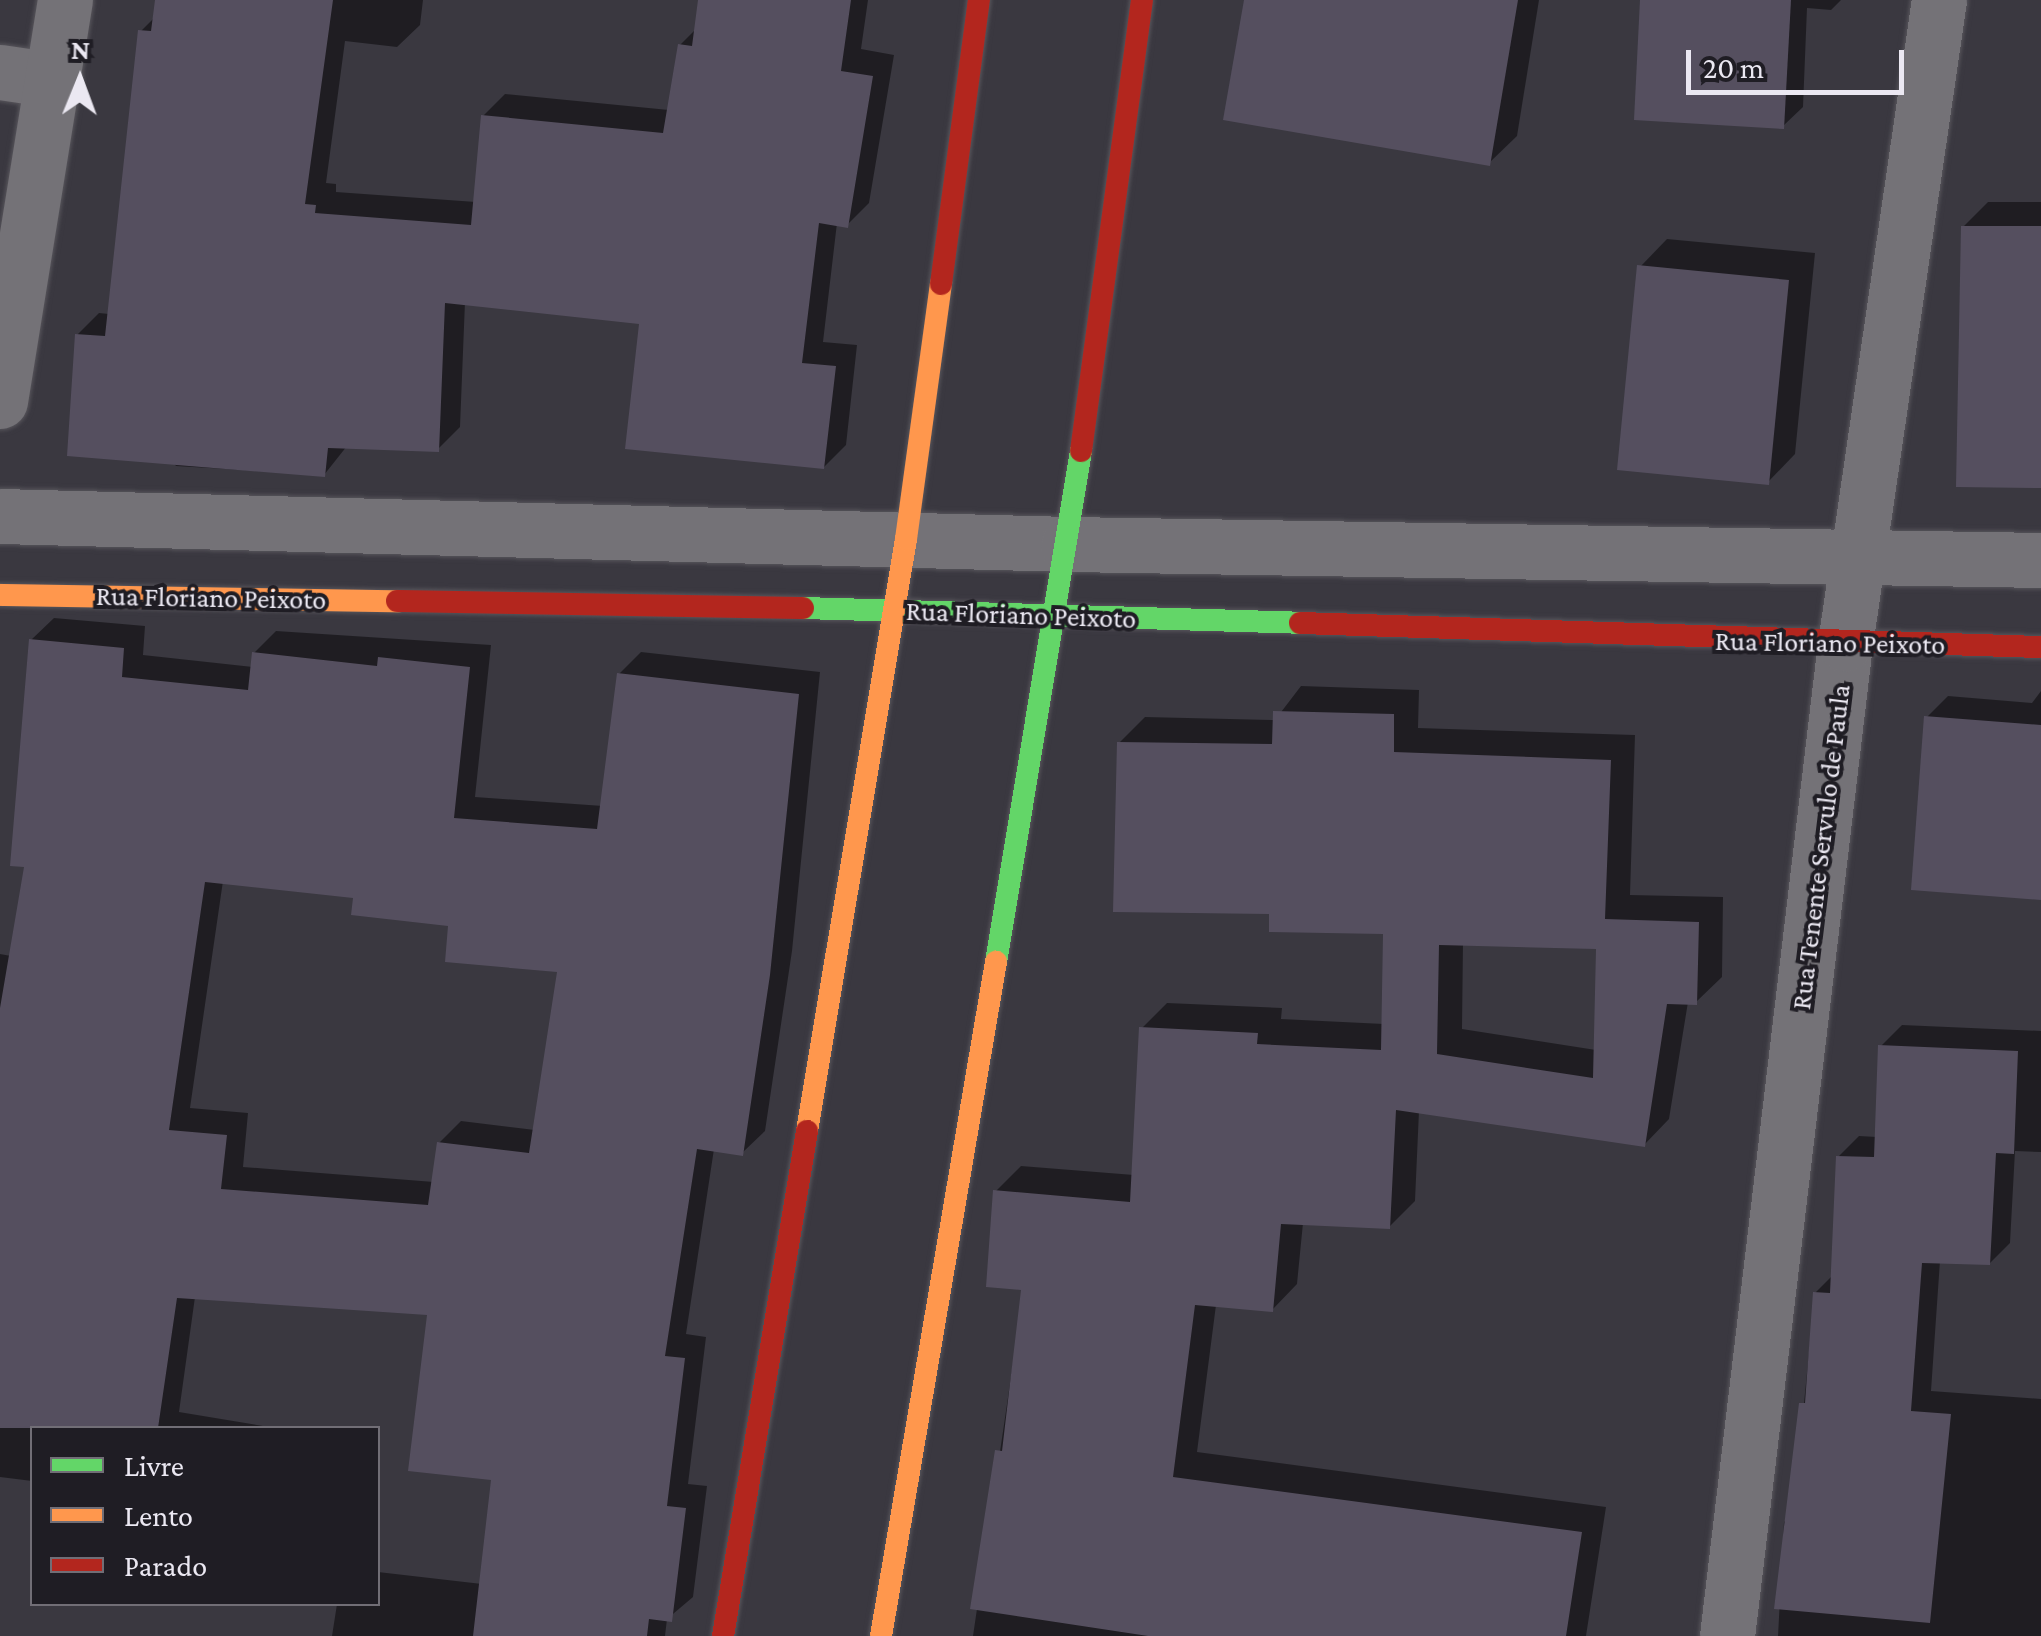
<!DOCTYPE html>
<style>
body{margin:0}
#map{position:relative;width:2041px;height:1636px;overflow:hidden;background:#3a3840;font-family:"Crimson Pro",serif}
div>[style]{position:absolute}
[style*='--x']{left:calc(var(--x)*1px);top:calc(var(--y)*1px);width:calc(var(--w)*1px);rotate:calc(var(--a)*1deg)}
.shadow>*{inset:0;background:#0007}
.building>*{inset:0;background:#554f5f}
.roads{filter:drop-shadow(0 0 2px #57555b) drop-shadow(0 0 2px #57555b)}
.street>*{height:55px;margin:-27.5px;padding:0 27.5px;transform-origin:27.5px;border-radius:27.5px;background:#747277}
.fast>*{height:22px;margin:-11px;padding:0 11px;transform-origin:11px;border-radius:11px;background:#63d668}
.slow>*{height:22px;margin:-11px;padding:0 11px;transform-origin:11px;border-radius:11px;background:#ff974d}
.jam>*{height:22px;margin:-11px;padding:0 11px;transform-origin:11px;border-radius:11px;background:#b3261e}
span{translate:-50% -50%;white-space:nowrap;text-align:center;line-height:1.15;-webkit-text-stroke:8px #1f1d24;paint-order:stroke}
.street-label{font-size:28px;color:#ebe8f2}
.legend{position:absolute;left:30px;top:1426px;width:350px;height:180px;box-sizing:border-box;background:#1f1d24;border:2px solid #716e76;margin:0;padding:12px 18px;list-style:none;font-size:30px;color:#ebe8f2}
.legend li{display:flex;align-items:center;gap:20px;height:50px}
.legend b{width:50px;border:2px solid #716e76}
.north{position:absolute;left:30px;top:30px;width:100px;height:100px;-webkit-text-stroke:8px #1f1d24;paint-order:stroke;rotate:1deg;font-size:28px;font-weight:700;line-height:40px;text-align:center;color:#ebe8f2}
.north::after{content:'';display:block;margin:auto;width:35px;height:45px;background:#ebe8f2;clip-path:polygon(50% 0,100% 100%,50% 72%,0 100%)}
.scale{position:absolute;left:1686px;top:50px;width:218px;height:45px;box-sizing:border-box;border:5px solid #ebe8f2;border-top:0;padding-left:12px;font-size:30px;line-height:35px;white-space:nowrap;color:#ebe8f2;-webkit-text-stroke:8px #1f1d24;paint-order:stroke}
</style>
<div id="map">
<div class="shadow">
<div style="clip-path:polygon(158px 0,423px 0,420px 25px,397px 47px,345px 41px,326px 183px,336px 184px,336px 192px,476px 202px,483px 116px,505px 94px,669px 110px,680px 45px,697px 28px,701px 0,868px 0,861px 49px,894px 55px,869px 203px,847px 225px,837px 223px,823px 342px,857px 345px,846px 445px,824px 467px,642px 322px,465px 302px,460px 427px,438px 449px,347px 446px,324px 475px,176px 466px,77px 335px,99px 313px,109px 314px,141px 31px,156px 16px)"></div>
<div style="clip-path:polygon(1247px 0,1539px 0,1517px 136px,1489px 163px)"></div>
<div style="clip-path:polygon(1641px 0,1841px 0,1831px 10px,1807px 8px,1803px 107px,1783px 126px)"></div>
<div style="clip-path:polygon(1988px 202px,2041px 202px,2041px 485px,1963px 227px)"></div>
<div style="clip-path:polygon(1667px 239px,1815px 253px,1795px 454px,1768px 482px,1640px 267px)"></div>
<div style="clip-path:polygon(evenodd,54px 618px,145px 626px,143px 655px,253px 667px,254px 653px,276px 631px,491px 645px,475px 797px,603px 806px,619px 674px,641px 652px,820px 672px,792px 951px,765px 1131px,742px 1153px,714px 1149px,686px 1334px,706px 1337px,688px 1484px,707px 1486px,693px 1597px,667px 1619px,665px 1636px,332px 1636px,337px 1604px,378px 1604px,378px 1572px,482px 1584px,494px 1478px,429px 1313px,195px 1297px,179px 1412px,275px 1428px,32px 1428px,32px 1481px,0 1477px,0 954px,11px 956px,26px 864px,31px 640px,54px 618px,223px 881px,356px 895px,451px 923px,559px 970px,535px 1130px,461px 1121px,439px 1143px,434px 1182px,243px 1167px,248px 1113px,190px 1108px,223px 881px)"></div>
<div style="clip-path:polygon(evenodd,1301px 686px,1419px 690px,1418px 728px,1635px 735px,1630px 895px,1723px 897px,1722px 977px,1696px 1002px,1688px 1002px,1669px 1119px,1644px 1145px,1419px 1111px,1415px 1201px,1389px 1227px,1303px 1223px,1297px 1284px,1272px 1310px,1216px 1305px,1197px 1452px,1606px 1507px,1586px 1636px,973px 1636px,1024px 1288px,996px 1191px,1021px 1166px,1134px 1175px,1142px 1028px,1167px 1003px,1282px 1008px,1281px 1019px,1384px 1024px,1386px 932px,1272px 912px,1119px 743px,1145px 717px,1275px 720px,1301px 686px,1463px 943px,1598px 947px,1596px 1050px,1462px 1029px,1463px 943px)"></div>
<div style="clip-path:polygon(2041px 691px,2041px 893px,1927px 717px,1948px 696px,2032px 703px)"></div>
<div style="clip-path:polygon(1902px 1025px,2041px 1031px,2041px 1152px,2015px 1151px,2010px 1243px,1989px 1264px,1940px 1261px,1931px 1391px,2041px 1399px,2041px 1636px,1778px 1636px,1784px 1522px,1793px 1513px,1815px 1293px,1833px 1275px,1838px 1157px,1859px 1136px,1877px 1137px,1881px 1046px)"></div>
</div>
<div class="building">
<div style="clip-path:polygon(155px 0,333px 0,305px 204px,316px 205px,315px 213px,471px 225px,481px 115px,663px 133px,678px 44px,692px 46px,698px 0,851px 0,841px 71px,873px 76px,848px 228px,819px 223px,802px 363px,836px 366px,824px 469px,625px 449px,639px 324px,445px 303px,439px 452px,328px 448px,325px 477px,67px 456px,75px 334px,105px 336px,138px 30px,151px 31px)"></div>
<div style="clip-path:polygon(1244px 0,1518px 0,1490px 166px,1223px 120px)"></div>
<div style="clip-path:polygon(1640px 0,1791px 0,1784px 129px,1634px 120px)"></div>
<div style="clip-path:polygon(1961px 226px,2041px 226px,2041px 488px,1956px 487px)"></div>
<div style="clip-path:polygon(1637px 265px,1789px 280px,1769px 485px,1617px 470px)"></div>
<div style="clip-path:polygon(evenodd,29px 639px,124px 648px,122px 677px,248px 690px,252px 652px,377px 666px,378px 657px,470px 667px,454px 818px,597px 829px,617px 673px,799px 694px,770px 975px,743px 1156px,697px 1149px,665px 1356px,685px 1358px,667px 1506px,686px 1508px,672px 1622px,649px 1619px,647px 1636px,473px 1636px,491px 1480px,408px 1471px,427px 1315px,177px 1298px,158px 1428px,0 1428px,0 1008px,24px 867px,10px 866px,29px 639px,205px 882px,353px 898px,351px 915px,448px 926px,445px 962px,557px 972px,529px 1153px,437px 1142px,428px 1205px,221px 1189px,227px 1135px,169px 1130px,205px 882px)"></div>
<div style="clip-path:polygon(evenodd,1273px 711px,1394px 714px,1394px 752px,1611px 760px,1605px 919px,1699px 922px,1697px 1005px,1667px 1004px,1645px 1147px,1396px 1110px,1390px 1229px,1281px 1224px,1273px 1312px,1195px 1305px,1173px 1477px,1582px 1532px,1566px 1636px,1148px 1636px,970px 1609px,995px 1450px,1002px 1451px,1021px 1290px,986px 1287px,993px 1190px,1130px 1202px,1139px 1027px,1258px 1033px,1257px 1044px,1381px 1050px,1383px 934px,1269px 932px,1269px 914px,1113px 912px,1117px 742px,1272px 744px,1273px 711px,1439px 945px,1596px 949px,1593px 1078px,1437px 1054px,1439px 945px)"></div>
<div style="clip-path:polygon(1924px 716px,2041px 725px,2041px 900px,1911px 890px)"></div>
<div style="clip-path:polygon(1878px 1045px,2018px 1051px,2014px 1154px,1996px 1153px,1990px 1265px,1922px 1263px,1911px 1411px,1951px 1414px,1930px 1623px,1774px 1609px,1799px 1403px,1805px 1403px,1813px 1292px,1830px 1293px,1836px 1156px,1874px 1157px)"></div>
</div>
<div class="roads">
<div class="street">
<div style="--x:0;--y:72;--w:55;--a:8.4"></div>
<div style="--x:0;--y:401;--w:406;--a:-80.8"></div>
<div style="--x:0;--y:516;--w:1068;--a:1.5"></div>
<div style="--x:1068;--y:544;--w:973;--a:0.94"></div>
<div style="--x:1727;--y:1636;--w:999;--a:-83.22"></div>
<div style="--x:1845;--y:644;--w:651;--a:-81.7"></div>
</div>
<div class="fast">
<div style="--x:803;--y:608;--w:497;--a:1.7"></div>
<div style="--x:996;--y:962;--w:518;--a:-80.56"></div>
</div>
<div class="slow">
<div style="--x:0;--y:595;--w:397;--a:0.9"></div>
<div style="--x:807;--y:1131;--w:600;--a:-80.51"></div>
<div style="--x:906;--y:539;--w:257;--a:-82.2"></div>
<div style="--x:881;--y:1636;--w:684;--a:-80.32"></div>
</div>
<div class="jam">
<div style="--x:941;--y:284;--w:287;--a:-82.4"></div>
<div style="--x:1081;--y:451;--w:455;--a:-82.3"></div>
<div style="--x:397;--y:601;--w:406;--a:1"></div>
<div style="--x:1300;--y:623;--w:741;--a:1.86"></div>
<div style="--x:723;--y:1636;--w:512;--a:-80.56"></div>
</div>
</div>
<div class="street-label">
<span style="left:211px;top:598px;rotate:1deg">Rua Floriano Peixoto</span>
<span style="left:1021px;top:615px;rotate:2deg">Rua Floriano Peixoto</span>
<span style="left:1830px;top:643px;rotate:1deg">Rua Floriano Peixoto</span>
<span style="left:1821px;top:847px;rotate:-83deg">Rua Tenente Servulo de Paula</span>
</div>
<ul class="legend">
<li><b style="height:12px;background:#63d668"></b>Livre</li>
<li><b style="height:12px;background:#ff974d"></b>Lento</li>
<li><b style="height:12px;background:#b3261e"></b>Parado</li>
</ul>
<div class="north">N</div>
<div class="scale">20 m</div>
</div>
